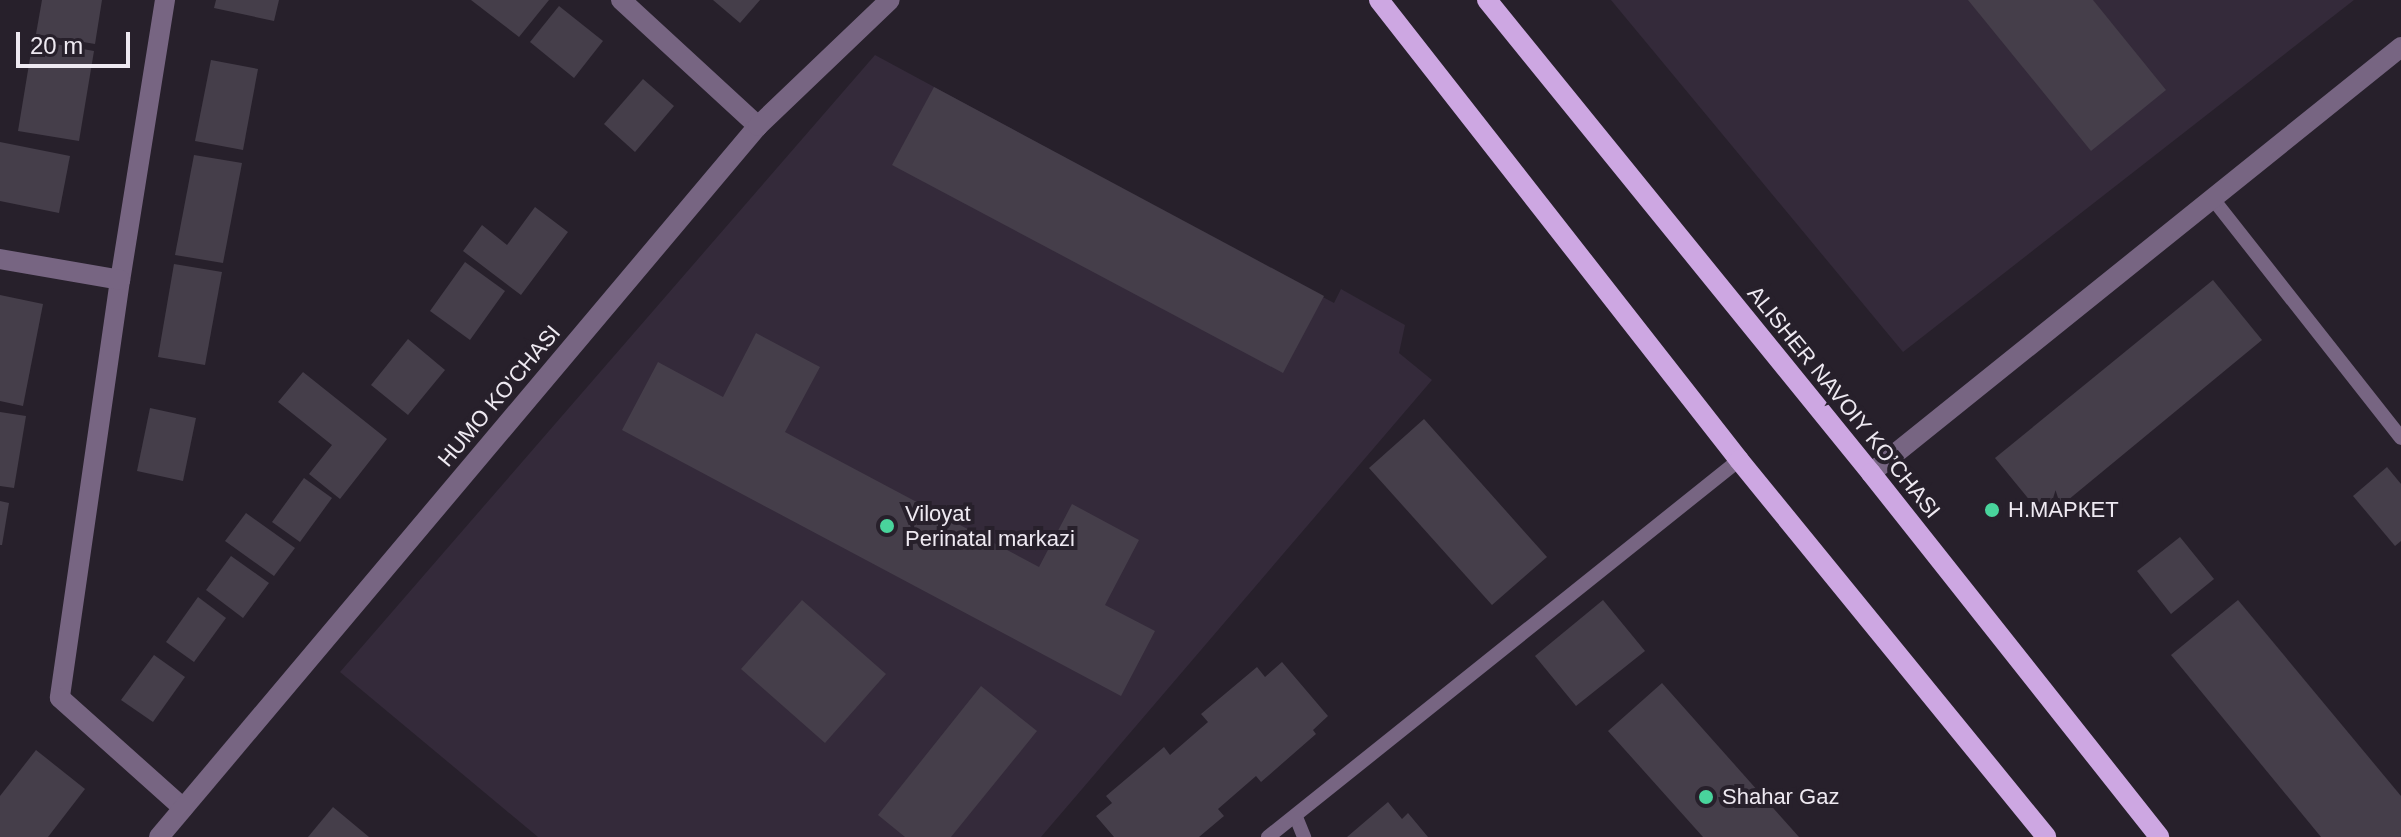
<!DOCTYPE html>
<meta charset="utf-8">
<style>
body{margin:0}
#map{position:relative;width:2401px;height:837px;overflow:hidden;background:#27202b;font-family:Arial,sans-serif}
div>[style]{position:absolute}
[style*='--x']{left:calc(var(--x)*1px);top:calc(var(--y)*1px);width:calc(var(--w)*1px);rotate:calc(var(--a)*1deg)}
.built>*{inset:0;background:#342a3a}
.building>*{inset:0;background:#453e4a}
.service>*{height:14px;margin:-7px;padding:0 7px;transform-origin:7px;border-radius:7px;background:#776582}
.minor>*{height:20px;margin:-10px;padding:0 10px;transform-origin:10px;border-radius:10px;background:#776582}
.primary>*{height:20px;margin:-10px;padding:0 10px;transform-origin:10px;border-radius:10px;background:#cda7e2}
.dots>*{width:22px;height:22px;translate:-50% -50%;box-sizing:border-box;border:4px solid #27202b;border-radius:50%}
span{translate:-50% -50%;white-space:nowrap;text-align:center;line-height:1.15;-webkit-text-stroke:8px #27202b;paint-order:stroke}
.street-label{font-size:22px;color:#eee9f1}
.poi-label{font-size:22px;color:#eee9f1}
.left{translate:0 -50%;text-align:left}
.scale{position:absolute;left:16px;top:32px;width:114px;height:36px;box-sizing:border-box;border:4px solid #eee9f1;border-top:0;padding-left:10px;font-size:24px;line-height:28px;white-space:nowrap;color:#eee9f1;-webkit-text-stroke:6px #27202b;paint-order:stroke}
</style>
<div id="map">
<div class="built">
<div style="clip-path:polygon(1611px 0,2354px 0,1903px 352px)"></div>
<div style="clip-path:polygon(875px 55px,1334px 303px,1341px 289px,1405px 325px,1399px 353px,1432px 380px,1041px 837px,538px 837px,340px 672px)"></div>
</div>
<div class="building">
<div style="clip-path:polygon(42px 0,102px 0,95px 44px,36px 34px)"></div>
<div style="clip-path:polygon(216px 0,279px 0,274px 21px,214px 8px)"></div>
<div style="clip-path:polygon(471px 0,549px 0,519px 37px)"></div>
<div style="clip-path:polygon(713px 0,760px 0,740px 23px)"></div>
<div style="clip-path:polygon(1968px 0,2093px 0,2166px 90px,2091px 151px)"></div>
<div style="clip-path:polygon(559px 6px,603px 41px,574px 78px,530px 42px)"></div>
<div style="clip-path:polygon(33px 40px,94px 51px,79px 141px,18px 131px)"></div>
<div style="clip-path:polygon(211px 60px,258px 69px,243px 150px,195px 141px)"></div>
<div style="clip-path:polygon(643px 79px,674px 106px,635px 152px,604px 124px)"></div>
<div style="clip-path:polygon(934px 87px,1324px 296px,1283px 373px,892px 165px)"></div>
<div style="clip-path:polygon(0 142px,70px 156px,59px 213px,0 201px)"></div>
<div style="clip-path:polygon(194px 155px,242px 163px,223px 263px,175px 255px)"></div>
<div style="clip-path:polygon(535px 207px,568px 232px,521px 295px,463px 251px,482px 225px,507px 245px)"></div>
<div style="clip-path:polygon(465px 262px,505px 291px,470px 340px,430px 311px)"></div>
<div style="clip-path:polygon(174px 264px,222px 272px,205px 365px,158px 357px)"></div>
<div style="clip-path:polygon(2213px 280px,2262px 340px,2045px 519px,1995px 458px)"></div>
<div style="clip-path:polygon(0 295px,43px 304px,23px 406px,0 401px)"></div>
<div style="clip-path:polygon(756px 333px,820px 367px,785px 432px,1039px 567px,1072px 504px,1139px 540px,1105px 605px,1155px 631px,1121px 696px,622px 430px,658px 362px,723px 397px)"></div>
<div style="clip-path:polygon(408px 339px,445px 370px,408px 415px,371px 385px)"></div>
<div style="clip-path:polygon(303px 372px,387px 439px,340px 499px,309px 474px,332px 445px,278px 402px)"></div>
<div style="clip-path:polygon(150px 408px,196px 418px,183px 481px,137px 471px)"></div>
<div style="clip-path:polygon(0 412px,26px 416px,14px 488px,0 486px)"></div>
<div style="clip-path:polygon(1424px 419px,1547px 557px,1492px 605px,1369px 468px)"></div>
<div style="clip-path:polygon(2387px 467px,2401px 484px,2401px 541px,2395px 546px,2353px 496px)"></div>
<div style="clip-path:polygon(304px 478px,332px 498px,300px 542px,272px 522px)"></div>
<div style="clip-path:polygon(0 501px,9px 503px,2px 545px,0 545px)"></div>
<div style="clip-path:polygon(246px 513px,295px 548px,274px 576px,225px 541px)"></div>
<div style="clip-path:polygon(2180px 537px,2214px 579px,2171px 614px,2137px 571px)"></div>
<div style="clip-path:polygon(231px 556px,269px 583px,243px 618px,206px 590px)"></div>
<div style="clip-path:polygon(198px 597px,226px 618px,194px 662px,166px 642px)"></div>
<div style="clip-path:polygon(802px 600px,886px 674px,825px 743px,741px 669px)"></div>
<div style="clip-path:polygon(1603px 600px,1645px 651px,1576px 706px,1535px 656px)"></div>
<div style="clip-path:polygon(2238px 600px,2401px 796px,2401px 837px,2321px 837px,2171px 655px)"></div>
<div style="clip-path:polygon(154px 655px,185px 677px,153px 722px,121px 700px)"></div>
<div style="clip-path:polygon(1282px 662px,1328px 716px,1313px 730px,1316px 734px,1261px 782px,1256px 776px,1218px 809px,1224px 816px,1199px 837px,1114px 837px,1096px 816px,1112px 803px,1106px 796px,1164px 747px,1170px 755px,1208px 722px,1201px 714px,1257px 667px,1265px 677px)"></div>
<div style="clip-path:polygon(1662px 683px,1799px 837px,1703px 837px,1608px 731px)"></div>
<div style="clip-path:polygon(981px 686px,1037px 731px,951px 837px,905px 837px,878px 815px)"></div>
<div style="clip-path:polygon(36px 750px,85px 789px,48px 837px,0 837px,0 796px)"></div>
<div style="clip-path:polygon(1388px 802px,1402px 819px,1408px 813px,1428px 837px,1347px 837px)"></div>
<div style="clip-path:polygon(333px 807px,369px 837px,308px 837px)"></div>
</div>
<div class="service">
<div style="--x:2213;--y:199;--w:304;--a:51.8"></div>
<div style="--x:1296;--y:817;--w:22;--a:68"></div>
<div style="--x:1268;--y:837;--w:603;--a:-38.67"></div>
</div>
<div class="minor">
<div style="--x:165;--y:0;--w:284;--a:99.1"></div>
<div style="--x:120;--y:280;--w:422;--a:98.2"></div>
<div style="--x:60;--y:698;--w:165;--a:41.8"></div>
<div style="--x:621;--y:0;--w:186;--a:42.6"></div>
<div style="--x:0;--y:259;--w:122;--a:9.9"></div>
<div style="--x:1871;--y:473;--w:680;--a:-38.79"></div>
<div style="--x:159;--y:837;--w:930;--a:-49.89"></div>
<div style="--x:758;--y:126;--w:182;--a:-43.7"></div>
</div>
<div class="primary">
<div style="--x:1379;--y:0;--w:584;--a:51.95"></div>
<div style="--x:1739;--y:460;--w:486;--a:50.8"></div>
<div style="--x:1487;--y:0;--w:609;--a:50.93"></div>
<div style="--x:1871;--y:473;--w:464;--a:51.6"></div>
</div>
<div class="dots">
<div style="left:1992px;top:510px;background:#49d49c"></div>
<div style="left:887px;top:526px;background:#49d49c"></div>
<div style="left:1706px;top:797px;background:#49d49c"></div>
</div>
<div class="street-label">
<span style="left:499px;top:396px;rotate:-50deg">HUMO KO'CHASI</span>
<span style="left:1844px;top:402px;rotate:51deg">ALISHER NAVOIY KO’CHASI</span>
</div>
<div class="poi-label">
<span class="left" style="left:2008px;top:510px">Н.МАРКЕТ</span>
<span class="left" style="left:905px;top:526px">Viloyat<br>Perinatal markazi</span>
<span class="left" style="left:1722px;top:797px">Shahar Gaz</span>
</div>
<div class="scale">20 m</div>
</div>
